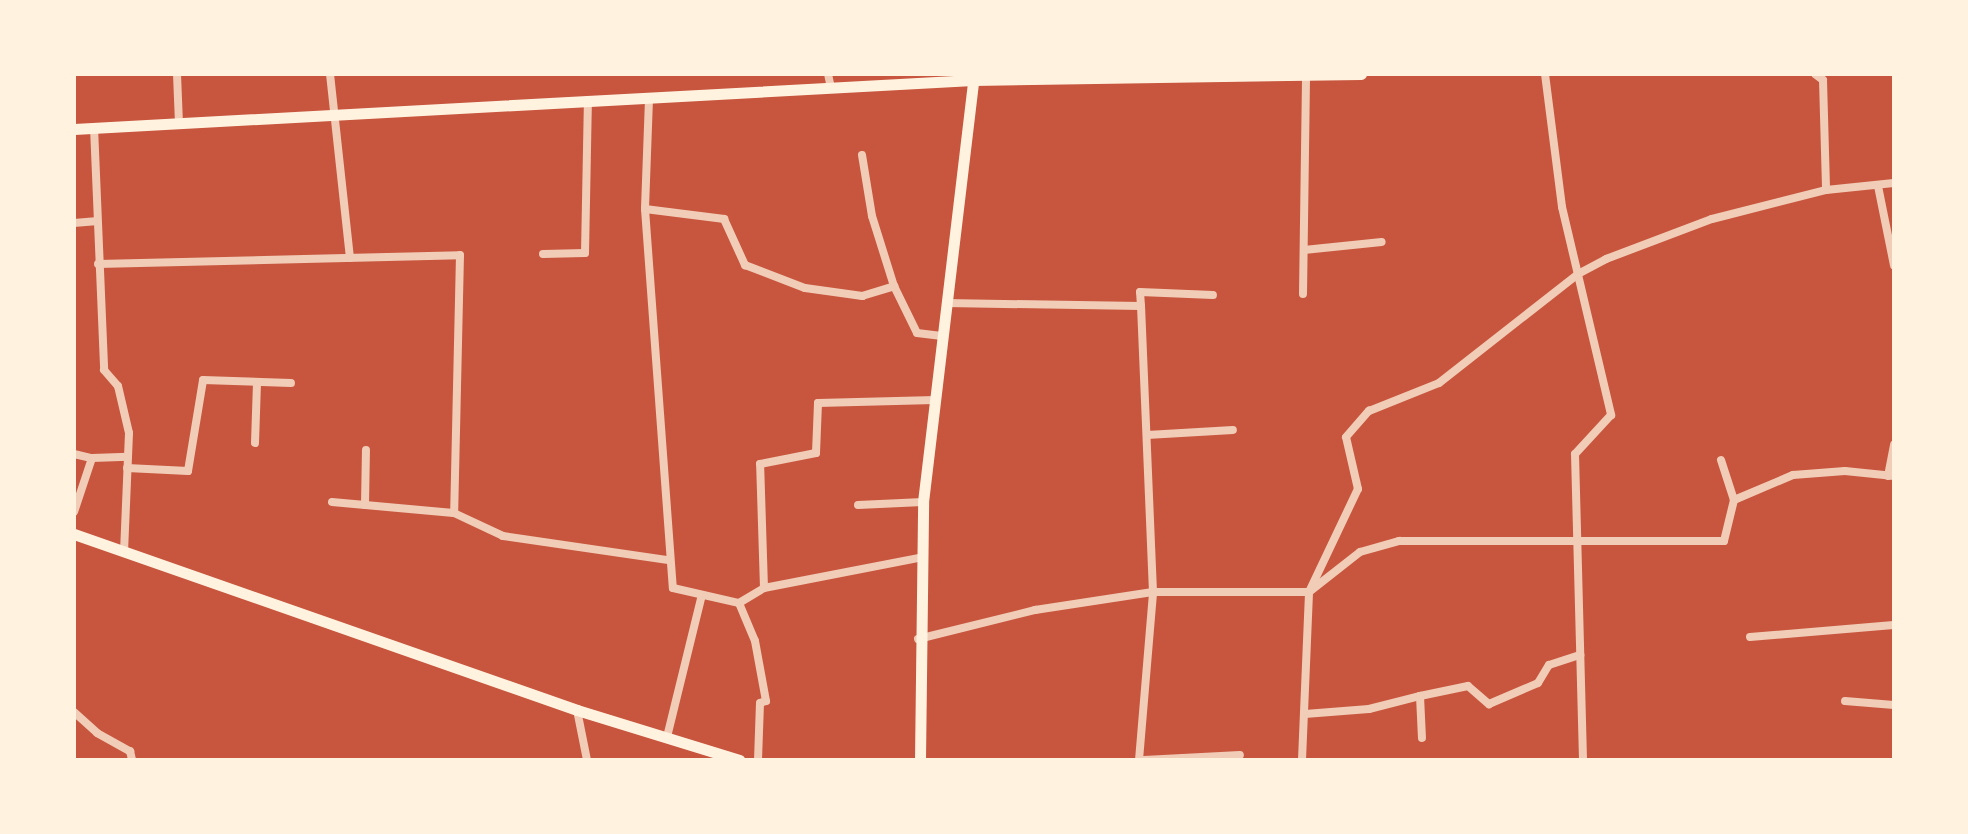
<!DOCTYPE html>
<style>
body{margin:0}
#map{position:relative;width:1968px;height:834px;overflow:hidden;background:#c8553d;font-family:"DejaVu Sans",sans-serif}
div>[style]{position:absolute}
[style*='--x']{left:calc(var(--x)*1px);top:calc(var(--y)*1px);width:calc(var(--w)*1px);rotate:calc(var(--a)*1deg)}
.minor>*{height:8px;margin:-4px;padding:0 4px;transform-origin:4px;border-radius:4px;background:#f1ccb7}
.secondary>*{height:11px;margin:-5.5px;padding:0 5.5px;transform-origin:5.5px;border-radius:5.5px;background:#fff3e0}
span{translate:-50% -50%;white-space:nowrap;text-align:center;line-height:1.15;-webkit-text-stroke:6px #fff3e0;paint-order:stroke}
.frame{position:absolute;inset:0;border:76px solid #fff3e0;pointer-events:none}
</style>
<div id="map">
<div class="minor">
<div style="--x:177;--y:74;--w:49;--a:87.7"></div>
<div style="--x:330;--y:74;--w:185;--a:83.8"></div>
<div style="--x:828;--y:74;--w:14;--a:78"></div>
<div style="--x:1545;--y:74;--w:134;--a:82.7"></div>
<div style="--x:1562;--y:207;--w:214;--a:76.7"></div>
<div style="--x:1611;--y:415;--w:53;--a:132.7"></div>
<div style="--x:1575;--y:454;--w:306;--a:88.5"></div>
<div style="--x:1815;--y:74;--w:10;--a:37"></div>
<div style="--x:1823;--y:80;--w:110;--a:88.4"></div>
<div style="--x:649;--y:99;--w:110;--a:92.1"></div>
<div style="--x:645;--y:209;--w:380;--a:85.8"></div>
<div style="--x:673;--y:588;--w:68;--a:12.8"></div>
<div style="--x:94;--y:127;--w:243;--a:87.6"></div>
<div style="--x:104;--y:370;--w:21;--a:49"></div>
<div style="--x:118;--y:386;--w:48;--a:76.8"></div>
<div style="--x:129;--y:433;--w:118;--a:92.4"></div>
<div style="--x:862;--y:155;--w:62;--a:80.7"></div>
<div style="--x:872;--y:216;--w:73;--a:72.6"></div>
<div style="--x:894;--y:286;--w:52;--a:63.9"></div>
<div style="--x:917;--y:333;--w:25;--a:7"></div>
<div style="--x:1878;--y:186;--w:81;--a:78.6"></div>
<div style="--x:645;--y:209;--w:80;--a:7.2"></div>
<div style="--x:724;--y:219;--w:51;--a:65.5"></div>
<div style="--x:745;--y:265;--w:64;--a:21"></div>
<div style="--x:805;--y:288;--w:58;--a:8"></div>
<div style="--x:862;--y:296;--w:34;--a:-17"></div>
<div style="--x:74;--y:223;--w:21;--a:-5"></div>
<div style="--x:1304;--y:250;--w:78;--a:-5.9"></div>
<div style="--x:543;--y:254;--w:42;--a:-1.4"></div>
<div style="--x:585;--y:253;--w:153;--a:-88.9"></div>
<div style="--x:98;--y:264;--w:362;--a:-1.4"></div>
<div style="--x:460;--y:255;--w:258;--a:91.3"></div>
<div style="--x:1303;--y:294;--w:219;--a:-89.2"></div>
<div style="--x:946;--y:303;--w:195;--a:0.9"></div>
<div style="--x:1141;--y:306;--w:14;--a:-94"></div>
<div style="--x:1140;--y:292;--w:73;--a:2.4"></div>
<div style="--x:1147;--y:435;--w:86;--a:-3.3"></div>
<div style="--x:255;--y:443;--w:61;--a:-88.1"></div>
<div style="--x:74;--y:454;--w:18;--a:13"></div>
<div style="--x:92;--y:458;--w:57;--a:108.4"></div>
<div style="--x:92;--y:458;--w:36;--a:-2"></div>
<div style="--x:1721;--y:460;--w:42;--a:72"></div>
<div style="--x:1734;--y:500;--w:64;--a:-23"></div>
<div style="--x:1793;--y:475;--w:52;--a:-4.4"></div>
<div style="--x:1845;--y:471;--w:49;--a:5.8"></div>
<div style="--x:127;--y:468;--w:61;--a:2.8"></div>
<div style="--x:188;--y:471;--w:92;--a:-80.6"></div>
<div style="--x:203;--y:380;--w:88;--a:2"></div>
<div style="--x:1888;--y:476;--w:32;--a:-79"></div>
<div style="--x:332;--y:502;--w:122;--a:5.2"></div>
<div style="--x:454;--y:513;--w:54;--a:25.1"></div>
<div style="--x:503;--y:536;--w:167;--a:8.3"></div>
<div style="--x:365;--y:505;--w:55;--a:-89"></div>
<div style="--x:858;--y:505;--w:65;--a:-2.6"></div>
<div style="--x:764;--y:588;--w:124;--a:-91.8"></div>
<div style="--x:760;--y:464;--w:57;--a:-11.1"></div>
<div style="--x:816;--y:453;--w:50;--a:-87.7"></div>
<div style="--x:818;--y:403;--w:117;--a:-1.5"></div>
<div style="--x:1309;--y:592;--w:65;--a:-38.1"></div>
<div style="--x:1360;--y:552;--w:41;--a:-15.8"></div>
<div style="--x:1399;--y:541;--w:325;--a:0"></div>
<div style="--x:1724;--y:541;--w:42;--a:-76.3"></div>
<div style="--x:739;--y:603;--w:29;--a:-31"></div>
<div style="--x:764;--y:588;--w:158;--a:-11"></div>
<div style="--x:739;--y:603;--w:41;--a:67.2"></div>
<div style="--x:755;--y:641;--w:61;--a:79.6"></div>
<div style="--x:766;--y:701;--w:6;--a:162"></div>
<div style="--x:760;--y:703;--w:57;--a:92"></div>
<div style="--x:1750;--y:637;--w:144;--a:-4.8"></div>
<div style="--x:918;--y:639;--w:121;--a:-13.9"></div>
<div style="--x:1035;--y:610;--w:119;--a:-8.7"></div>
<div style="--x:1153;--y:592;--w:156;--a:0"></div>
<div style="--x:1420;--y:696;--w:49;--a:-11.8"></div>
<div style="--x:1468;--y:686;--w:28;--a:41"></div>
<div style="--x:1489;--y:704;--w:53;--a:-23.2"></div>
<div style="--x:1538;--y:683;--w:21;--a:-59"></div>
<div style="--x:1549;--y:665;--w:33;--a:-18"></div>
<div style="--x:1845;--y:701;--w:49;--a:4.7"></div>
<div style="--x:577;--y:710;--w:51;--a:78.7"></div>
<div style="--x:74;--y:712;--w:31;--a:42"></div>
<div style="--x:97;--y:733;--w:38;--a:29"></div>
<div style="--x:130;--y:751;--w:9;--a:77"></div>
<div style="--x:1305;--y:714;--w:64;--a:-4.5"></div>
<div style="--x:1369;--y:709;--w:53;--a:-14.3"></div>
<div style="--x:1420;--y:696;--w:42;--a:87.3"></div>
<div style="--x:667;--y:737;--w:146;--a:-76.2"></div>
<div style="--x:1139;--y:760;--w:169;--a:-85.2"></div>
<div style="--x:1153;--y:592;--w:286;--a:-92.4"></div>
<div style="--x:1144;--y:760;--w:96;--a:-3"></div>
<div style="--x:1302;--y:760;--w:168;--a:-87.6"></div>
<div style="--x:1309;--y:592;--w:114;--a:-64.6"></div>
<div style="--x:1358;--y:489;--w:53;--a:-103"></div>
<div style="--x:1346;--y:437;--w:35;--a:-49"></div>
<div style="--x:1369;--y:411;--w:75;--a:-21.8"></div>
<div style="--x:1439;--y:383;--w:177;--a:-38.1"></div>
<div style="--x:1578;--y:274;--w:32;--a:-28"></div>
<div style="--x:1606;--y:259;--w:113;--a:-20.7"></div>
<div style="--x:1712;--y:219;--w:118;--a:-14.3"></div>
<div style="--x:1826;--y:190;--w:68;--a:-5.9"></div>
</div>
<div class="secondary">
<div style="--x:74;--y:129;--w:900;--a:-3.12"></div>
<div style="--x:973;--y:80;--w:388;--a:-0.9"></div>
<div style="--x:74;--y:534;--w:533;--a:19.28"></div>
<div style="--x:577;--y:710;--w:170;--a:17.1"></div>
<div style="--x:920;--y:760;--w:258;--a:-89.3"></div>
<div style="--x:923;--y:502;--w:425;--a:-83.2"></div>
</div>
<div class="frame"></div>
</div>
